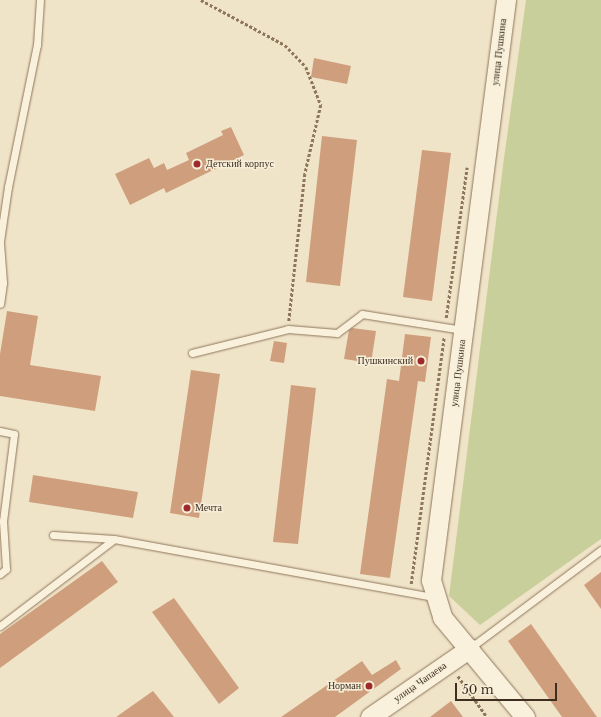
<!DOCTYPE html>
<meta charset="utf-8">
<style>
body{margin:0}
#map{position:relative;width:601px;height:717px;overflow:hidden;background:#f0e4c8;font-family:"Libre Baskerville",serif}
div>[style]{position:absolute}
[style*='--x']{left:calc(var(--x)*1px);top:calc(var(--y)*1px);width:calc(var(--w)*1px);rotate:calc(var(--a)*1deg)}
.green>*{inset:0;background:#c9cf9b}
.building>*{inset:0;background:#cf9f7d}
.path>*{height:2.5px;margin-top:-1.25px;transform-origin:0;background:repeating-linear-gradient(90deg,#8d765c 0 3px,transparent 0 5px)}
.roads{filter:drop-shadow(0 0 1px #8d765c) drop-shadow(0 0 1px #8d765c)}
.lane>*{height:7px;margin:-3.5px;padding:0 3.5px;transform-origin:3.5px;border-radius:3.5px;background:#faf1dc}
.secondary>*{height:19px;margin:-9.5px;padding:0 9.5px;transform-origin:9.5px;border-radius:9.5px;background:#faf1dc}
.dots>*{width:11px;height:11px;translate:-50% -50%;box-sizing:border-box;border:2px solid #f7eed8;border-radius:50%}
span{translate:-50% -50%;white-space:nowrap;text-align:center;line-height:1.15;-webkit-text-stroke:3px #f7eed8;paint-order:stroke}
.street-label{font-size:10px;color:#3d2e20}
.poi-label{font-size:10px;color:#3d2e20}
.left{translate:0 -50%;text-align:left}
.right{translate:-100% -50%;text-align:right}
.scale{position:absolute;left:455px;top:683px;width:102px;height:18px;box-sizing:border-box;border:2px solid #3d2e20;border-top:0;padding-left:5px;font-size:12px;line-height:14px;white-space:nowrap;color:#3d2e20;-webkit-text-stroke:3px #f7eed8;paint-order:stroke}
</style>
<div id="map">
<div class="green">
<div style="clip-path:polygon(526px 0,601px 0,601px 539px,480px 625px,449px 596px,504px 158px)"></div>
</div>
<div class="building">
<div style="clip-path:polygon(314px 58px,351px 66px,347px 84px,311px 77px)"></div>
<div style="clip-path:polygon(231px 127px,244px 155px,166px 193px,164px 188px,130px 205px,115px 174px,149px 158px,154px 168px,164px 163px,167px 170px,189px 160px,186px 153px,223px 135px,221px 131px)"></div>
<div style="clip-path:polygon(322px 136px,357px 140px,340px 286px,306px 282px)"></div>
<div style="clip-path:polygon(422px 150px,451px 153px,432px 301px,403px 297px)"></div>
<div style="clip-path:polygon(7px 311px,38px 316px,30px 365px,101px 376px,95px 411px,0 396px,0 354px)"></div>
<div style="clip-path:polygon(352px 328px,376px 331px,371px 363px,344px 359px,349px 330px)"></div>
<div style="clip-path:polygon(405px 334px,431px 337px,425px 382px,418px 381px,390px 578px,360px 574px,387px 379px,399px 381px)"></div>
<div style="clip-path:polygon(274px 341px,287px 343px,284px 363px,270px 361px)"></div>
<div style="clip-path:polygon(191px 370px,220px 374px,199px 518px,170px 513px)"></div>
<div style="clip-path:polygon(291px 385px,316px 388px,298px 544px,273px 542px)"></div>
<div style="clip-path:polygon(33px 475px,138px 492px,133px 518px,29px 502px)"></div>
<div style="clip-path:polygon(102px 561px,118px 582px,0 668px,0 634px)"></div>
<div style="clip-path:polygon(601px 572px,601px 609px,584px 585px)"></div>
<div style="clip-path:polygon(174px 598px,239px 688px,219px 704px,152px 612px)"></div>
<div style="clip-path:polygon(531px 624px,597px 717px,562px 717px,508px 641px)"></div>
<div style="clip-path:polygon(396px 660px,401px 669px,335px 717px,281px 717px,362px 661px,372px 675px)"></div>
<div style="clip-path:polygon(153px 691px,174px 717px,116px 717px)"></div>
<div style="clip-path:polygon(451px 701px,463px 717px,430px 717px)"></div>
</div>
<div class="path">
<div style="--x:201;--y:0;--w:95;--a:28.2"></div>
<div style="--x:285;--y:45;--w:30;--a:46"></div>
<div style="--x:306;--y:67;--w:41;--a:68.5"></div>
<div style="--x:321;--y:105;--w:71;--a:103.1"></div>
<div style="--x:305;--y:174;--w:148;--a:96.2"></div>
<div style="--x:446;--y:318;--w:152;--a:-82.1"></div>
<div style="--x:411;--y:584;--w:249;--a:-82.4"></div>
<div style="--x:458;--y:676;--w:50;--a:54.7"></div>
</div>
<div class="roads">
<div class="lane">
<div style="--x:0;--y:241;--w:55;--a:-81.6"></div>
<div style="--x:8;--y:187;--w:145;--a:-78.5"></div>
<div style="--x:37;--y:45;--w:45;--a:-86.2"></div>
<div style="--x:0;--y:243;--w:40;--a:85.7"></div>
<div style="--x:3;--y:283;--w:21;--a:98"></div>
<div style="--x:192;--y:353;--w:99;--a:-14"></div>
<div style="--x:288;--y:329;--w:49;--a:4.7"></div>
<div style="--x:337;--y:333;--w:31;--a:-37"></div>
<div style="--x:362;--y:314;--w:102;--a:9"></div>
<div style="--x:0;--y:431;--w:14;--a:12"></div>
<div style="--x:14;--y:434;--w:88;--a:97.2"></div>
<div style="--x:3;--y:521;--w:48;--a:86.4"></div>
<div style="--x:6;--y:569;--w:8;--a:140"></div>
<div style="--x:53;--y:535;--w:61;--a:3.8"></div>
<div style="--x:114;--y:539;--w:325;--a:10.3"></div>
<div style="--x:0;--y:626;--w:143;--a:-37.3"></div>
<div style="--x:470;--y:648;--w:164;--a:-36.8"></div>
</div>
<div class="secondary">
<div style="--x:506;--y:0;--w:585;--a:97.37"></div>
<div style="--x:431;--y:580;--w:39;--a:73"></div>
<div style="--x:442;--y:617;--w:130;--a:50.3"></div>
<div style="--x:370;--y:717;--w:121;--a:-34.6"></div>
</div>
</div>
<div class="dots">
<div style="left:197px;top:164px;background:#9e2a2b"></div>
<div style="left:421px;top:361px;background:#9e2a2b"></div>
<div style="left:187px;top:508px;background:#9e2a2b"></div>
<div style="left:369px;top:686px;background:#9e2a2b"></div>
</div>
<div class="street-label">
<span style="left:499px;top:52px;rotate:-83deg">улица Пушкина</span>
<span style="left:458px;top:373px;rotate:-83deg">улица Пушкина</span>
<span style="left:420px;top:682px;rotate:-35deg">улица Чапаева</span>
</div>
<div class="poi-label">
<span class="left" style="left:206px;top:164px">Детский корпус</span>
<span class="right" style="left:413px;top:361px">Пушкинский</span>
<span class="left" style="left:195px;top:508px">Мечта</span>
<span class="right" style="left:361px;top:686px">Норман</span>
</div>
<div class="scale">50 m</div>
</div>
